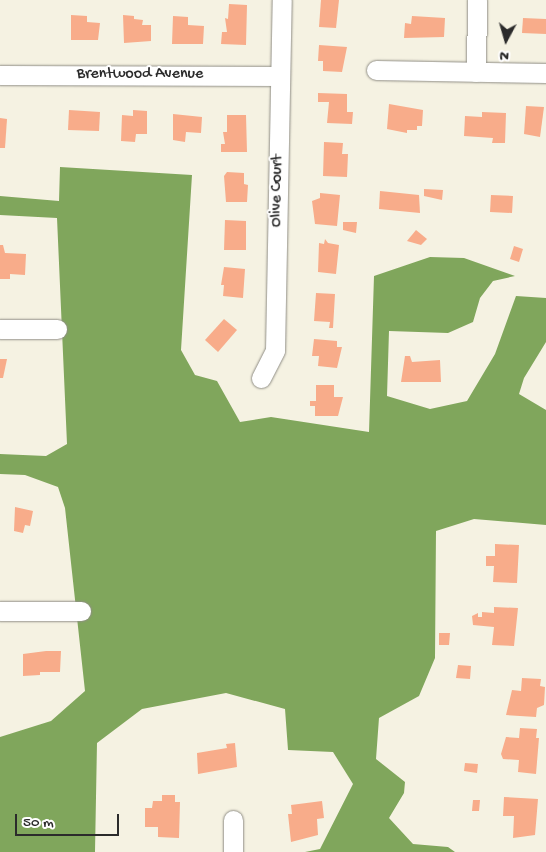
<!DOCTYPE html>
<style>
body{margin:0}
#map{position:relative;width:546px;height:852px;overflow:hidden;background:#f5f2e2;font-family:"Gochi Hand",sans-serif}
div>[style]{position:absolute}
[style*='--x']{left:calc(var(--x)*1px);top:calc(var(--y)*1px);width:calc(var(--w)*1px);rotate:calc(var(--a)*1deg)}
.forest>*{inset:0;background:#80a65c}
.building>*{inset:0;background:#f8ac8a}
.roads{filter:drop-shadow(0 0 1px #908e86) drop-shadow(0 0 1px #908e86)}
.minor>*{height:19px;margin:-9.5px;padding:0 9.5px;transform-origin:9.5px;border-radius:9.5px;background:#fff}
span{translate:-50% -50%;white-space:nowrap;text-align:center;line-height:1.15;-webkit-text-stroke:4px #fff;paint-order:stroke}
.street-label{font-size:16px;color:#2b2b2b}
.north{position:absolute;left:481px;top:15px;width:50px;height:50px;-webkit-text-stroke:4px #fff;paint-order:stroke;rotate:186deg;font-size:14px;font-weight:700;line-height:20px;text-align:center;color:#2b2b2b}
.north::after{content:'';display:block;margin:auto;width:18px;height:22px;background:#2b2b2b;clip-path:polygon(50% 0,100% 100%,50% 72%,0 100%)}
.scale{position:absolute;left:15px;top:814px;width:104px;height:22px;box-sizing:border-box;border:2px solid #2b2b2b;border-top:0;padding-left:6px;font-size:15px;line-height:18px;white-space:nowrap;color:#2b2b2b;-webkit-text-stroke:4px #fff;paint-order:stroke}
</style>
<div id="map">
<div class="forest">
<div style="clip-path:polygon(60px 167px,192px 175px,181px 350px,195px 375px,217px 381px,240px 422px,271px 417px,369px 432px,374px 276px,430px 257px,464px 258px,515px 276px,493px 281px,480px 298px,473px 322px,448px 333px,389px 331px,387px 396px,430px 409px,467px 401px,495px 354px,516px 296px,546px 298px,546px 342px,524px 378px,519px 394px,546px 410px,546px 525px,474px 519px,436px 531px,435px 658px,419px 696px,379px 718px,376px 759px,405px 782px,404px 793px,389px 818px,413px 844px,448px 847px,455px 852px,305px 852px,320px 849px,353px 784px,333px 752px,288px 750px,285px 709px,226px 693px,142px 709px,97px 743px,95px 852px,0 852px,0 737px,51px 721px,85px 691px,65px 508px,58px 487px,25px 475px,0 474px,0 454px,46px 456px,67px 444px,57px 218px,0 215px,0 196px,59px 201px)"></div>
</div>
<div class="building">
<div style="clip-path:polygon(321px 0,339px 0,336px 28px,319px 27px)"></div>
<div style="clip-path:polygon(229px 4px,247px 5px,246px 45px,221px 44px,222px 32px,227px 32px,225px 18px,228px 19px)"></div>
<div style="clip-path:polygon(71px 15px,87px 16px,87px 22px,100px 23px,98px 40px,71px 40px)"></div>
<div style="clip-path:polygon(123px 15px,134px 16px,134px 19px,143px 20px,142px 25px,151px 25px,151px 41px,124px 43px)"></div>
<div style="clip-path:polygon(173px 16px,188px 17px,188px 25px,204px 26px,203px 44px,172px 44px)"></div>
<div style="clip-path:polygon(412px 16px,445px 18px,444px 37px,404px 38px,405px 23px,411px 24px)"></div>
<div style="clip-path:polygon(523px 18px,546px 19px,546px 34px,522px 33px)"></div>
<div style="clip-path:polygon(319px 45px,347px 47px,342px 72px,323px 71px,323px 61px,318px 61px)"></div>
<div style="clip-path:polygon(318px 93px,347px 94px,347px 112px,353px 112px,352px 124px,327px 123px,329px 102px,318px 102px)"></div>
<div style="clip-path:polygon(389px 104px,423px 110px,422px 126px,417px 126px,417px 130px,407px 130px,407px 133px,387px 129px)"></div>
<div style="clip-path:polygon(526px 106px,544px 107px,540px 137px,524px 134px)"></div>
<div style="clip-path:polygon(69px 110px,100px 112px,99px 131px,68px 130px)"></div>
<div style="clip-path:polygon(133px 110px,147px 111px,147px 134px,136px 134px,135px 142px,121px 141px,122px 115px,133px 116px)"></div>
<div style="clip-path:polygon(482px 112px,506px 113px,505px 143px,492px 143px,493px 138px,464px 136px,465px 116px,482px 117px)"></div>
<div style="clip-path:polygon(173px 114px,202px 117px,201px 133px,186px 132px,185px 142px,173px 140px)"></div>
<div style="clip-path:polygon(227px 115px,246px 115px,247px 152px,221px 152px,221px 144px,225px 144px,223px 132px,227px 132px)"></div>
<div style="clip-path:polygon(0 118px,7px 119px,5px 148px,0 148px)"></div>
<div style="clip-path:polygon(324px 142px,343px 143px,342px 154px,348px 154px,347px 177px,323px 176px)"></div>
<div style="clip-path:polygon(227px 172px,244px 173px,244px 184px,248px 185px,247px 202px,226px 202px,224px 176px)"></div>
<div style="clip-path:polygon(424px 189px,443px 190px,442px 200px,424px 196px)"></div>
<div style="clip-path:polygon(380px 191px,419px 195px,420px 213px,379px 209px)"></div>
<div style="clip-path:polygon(320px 193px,340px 195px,337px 226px,315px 224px,312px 201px,320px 198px)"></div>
<div style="clip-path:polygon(491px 195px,513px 196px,512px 213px,490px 212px)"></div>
<div style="clip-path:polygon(225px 220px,246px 221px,246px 250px,224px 250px)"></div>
<div style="clip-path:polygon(343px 222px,357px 222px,356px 233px,343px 230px)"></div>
<div style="clip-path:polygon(416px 230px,427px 239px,421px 245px,407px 241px)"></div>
<div style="clip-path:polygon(325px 239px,328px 243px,339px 245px,336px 274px,318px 272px,319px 243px,324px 244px)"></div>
<div style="clip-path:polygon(0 245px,3px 245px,5px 253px,26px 254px,25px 275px,10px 274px,10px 279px,0 279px)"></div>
<div style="clip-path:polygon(514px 246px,523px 249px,519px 262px,510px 259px)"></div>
<div style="clip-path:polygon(224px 267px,245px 269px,243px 298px,223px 296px,224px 285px,221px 285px)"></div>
<div style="clip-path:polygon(316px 293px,335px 294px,333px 328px,329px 328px,330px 322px,314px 321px)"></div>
<div style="clip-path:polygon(224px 319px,237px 330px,218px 352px,205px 340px)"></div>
<div style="clip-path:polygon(314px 339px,337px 341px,337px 347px,342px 347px,337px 368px,318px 366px,319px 356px,312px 356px)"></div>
<div style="clip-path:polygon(405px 356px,410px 356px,412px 362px,440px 360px,441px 382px,401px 382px)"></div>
<div style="clip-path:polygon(0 359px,7px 359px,3px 378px,0 378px)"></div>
<div style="clip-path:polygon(316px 385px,334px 385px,334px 397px,343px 397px,338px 416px,315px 416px,315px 406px,310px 406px,310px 401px,316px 401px)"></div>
<div style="clip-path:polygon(15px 507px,33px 511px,30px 526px,25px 525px,23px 533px,14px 531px)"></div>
<div style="clip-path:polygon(495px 544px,519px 545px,517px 583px,493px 582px,494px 566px,486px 566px,486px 556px,495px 556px)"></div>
<div style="clip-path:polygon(494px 607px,518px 608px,514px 646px,492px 645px,494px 627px,473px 625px,472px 616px,478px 613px,478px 617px,482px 617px,482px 612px,494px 613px)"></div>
<div style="clip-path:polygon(439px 633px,450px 633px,449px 645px,439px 645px)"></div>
<div style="clip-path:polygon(46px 651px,61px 651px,60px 672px,40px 672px,40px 675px,23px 676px,23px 654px)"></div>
<div style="clip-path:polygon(458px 665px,471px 666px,470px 679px,456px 678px)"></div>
<div style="clip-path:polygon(522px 678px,541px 679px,540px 686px,545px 687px,544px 705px,537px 708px,536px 717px,506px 715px,512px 690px,521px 691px)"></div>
<div style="clip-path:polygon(520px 728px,537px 729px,536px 738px,539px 738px,536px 774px,518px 772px,519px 760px,503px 759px,501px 754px,506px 737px,519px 738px)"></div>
<div style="clip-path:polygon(235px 743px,237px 767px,198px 774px,197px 753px,227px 748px,226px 744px)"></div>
<div style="clip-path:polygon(465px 763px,478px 764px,477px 773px,464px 771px)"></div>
<div style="clip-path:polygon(162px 795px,175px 795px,175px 802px,180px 802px,179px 838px,158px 837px,158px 827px,145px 827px,145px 808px,152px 808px,153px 801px,162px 801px)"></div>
<div style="clip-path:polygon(504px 797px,538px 799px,535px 835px,513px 838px,514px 816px,503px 816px)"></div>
<div style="clip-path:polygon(473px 800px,480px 800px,479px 811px,472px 811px)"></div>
<div style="clip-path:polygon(322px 801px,324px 818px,317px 819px,318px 835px,291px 842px,288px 814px,292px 814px,291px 805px)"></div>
</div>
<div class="roads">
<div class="minor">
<div style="--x:376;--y:70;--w:170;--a:1"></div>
<div style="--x:476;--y:72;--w:72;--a:-89.2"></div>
<div style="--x:0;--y:75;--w:280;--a:0.2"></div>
<div style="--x:0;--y:329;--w:57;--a:0"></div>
<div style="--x:261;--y:378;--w:31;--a:-63"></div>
<div style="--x:275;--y:350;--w:350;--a:-88.9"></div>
<div style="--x:0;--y:611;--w:81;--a:0"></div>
<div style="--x:233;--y:852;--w:32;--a:-90"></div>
</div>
</div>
<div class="street-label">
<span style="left:140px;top:75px">Brentwood Avenue</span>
<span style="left:278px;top:191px;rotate:-89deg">Olive Court</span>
</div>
<div class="north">N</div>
<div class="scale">50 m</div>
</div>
